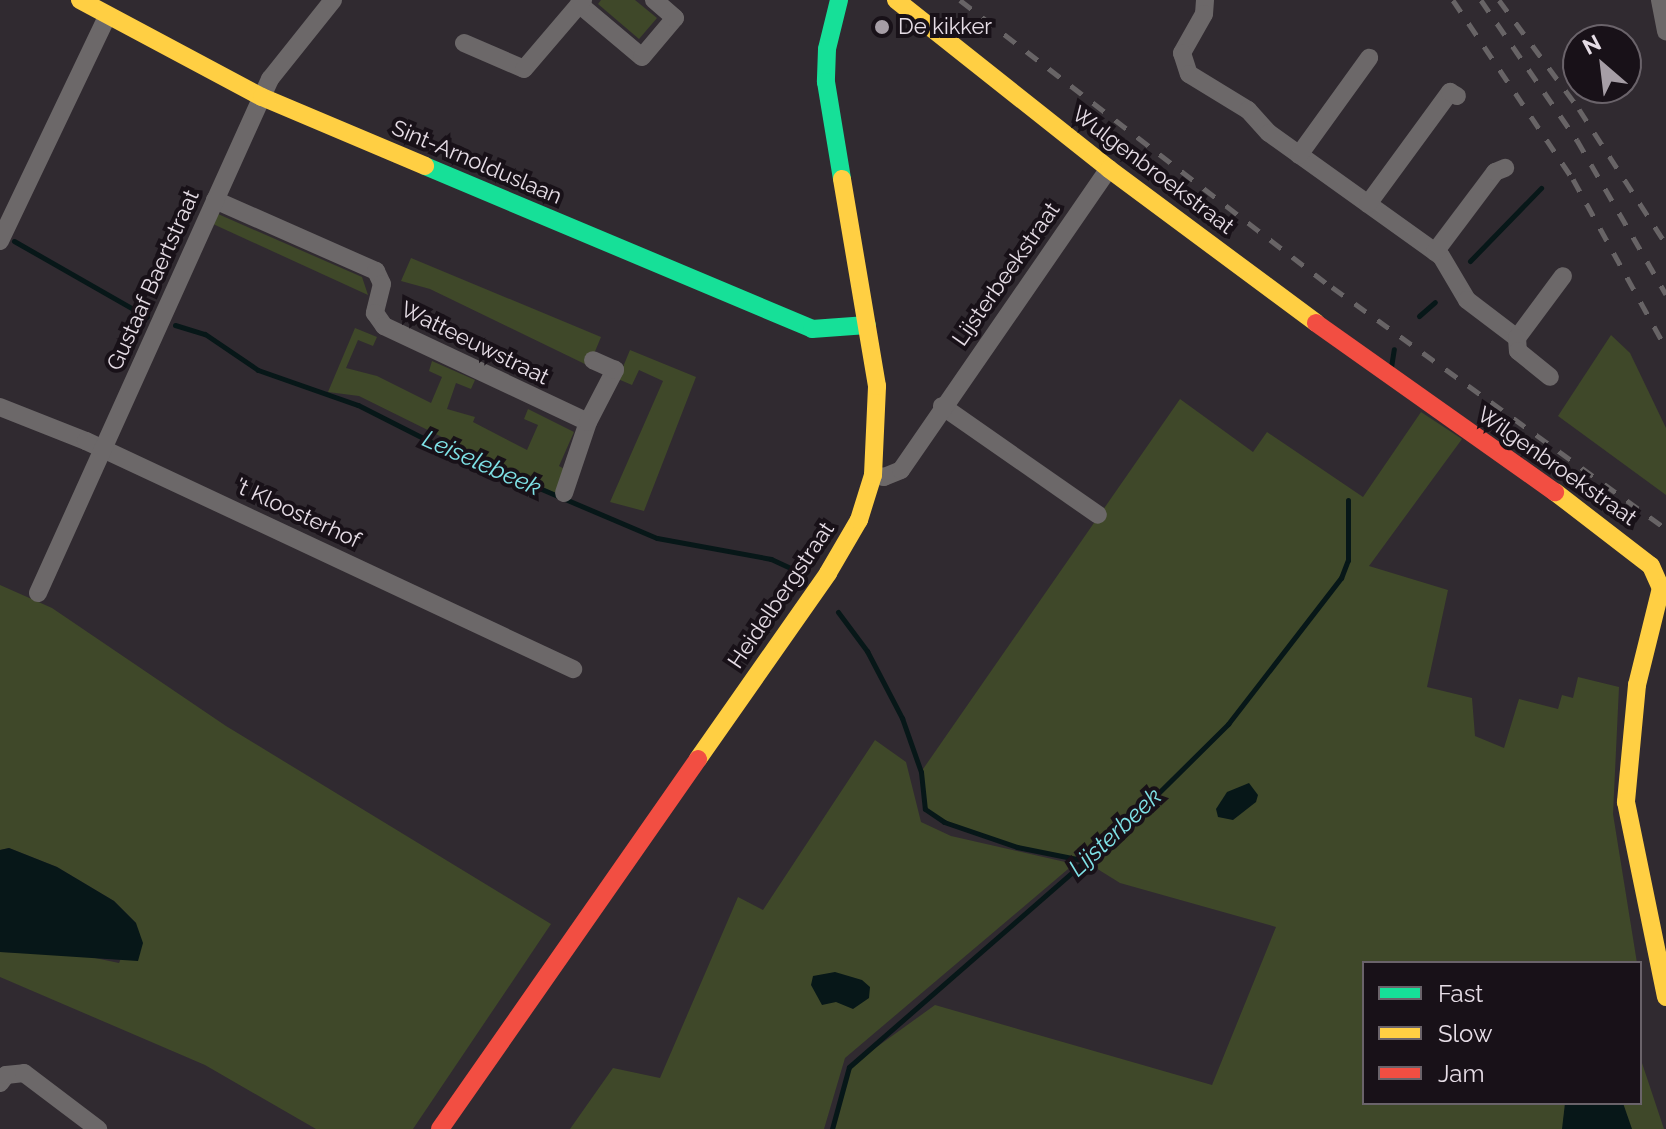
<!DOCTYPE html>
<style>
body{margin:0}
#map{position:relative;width:1666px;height:1129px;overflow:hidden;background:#302a30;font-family:Raleway,sans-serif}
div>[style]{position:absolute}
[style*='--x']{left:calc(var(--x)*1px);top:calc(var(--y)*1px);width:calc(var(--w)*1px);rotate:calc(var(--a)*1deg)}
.green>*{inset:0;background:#3f4829}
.water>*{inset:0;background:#071718}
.stream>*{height:5px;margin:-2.5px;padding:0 2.5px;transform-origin:2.5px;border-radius:2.5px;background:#071718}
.street>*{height:18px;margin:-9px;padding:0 9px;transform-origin:9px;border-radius:9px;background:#6c6869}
.fast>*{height:18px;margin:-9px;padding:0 9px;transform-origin:9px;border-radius:9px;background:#16e098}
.slow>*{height:18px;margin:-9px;padding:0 9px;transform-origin:9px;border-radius:9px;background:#ffcf43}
.jam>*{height:18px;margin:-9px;padding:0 9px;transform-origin:9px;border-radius:9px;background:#f24e42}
.rail>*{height:5px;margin-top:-2.5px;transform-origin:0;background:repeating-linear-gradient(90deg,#686466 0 14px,transparent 0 28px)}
.dots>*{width:22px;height:22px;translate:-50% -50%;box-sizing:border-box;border:4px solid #181118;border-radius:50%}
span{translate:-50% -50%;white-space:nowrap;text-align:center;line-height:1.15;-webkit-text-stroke:8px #181118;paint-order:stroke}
.poi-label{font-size:22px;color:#e6dde6}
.left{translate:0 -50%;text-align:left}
.street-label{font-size:22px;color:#e6dde6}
.water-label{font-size:24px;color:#7fe3e8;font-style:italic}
.legend{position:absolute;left:1362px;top:961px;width:280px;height:144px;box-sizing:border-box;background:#181118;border:2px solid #6a636a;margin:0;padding:10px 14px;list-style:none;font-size:24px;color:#e6dde6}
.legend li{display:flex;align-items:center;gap:16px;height:40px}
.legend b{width:40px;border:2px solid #6a636a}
.north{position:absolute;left:1562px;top:24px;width:80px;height:80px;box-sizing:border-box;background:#181118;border:2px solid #6a636a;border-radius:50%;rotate:332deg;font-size:22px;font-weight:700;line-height:32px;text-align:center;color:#e6dde6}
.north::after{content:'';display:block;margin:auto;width:28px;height:36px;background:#a69ea6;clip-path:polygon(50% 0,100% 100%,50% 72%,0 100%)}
</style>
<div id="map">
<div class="green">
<div style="clip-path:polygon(601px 0,635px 0,657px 18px,639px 39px,598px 4px)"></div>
<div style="clip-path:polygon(218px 214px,362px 277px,368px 295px,213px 224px)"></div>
<div style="clip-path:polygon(411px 258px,601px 337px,589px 366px,430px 289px,401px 281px)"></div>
<div style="clip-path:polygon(355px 328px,377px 337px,373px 346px,358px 340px,346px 368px,377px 376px,431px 403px,442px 377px,429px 371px,432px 361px,475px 380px,471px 389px,456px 383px,447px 409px,475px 417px,473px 422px,527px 450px,538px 425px,524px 419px,528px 409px,574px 432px,559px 466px,566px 470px,555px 493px,359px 396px,328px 392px)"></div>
<div style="clip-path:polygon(1611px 335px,1630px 353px,1666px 428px,1666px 495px,1558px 416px)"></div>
<div style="clip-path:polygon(630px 350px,696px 377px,644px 511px,610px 502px,663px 381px,639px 370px,632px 385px,618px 379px)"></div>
<div style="clip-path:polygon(1180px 399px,1253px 452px,1267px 432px,1363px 497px,1421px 412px,1462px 439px,1369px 566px,1448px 590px,1427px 687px,1472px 698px,1475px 736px,1504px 748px,1519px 699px,1558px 709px,1562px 695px,1573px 698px,1578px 677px,1619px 687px,1613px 814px,1637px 963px,1364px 963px,1364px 1103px,1640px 1103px,1640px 1057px,1664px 1129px,832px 1129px,849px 1067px,935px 1005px,1212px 1085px,1276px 927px,1120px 883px,1083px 860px,1017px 847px,944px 822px,925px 809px,921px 772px)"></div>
<div style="clip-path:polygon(0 585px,52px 608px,226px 726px,551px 924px,413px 1129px,316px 1129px,205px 1065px,0 977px,0 952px,76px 954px,119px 963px,136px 923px,114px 901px,57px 867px,9px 848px,0 850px)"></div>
<div style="clip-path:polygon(875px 740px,906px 762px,921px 822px,951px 836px,1074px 864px,845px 1058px,824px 1129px,570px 1129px,613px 1068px,660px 1078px,738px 897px,763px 910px)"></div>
</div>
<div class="water">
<div style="clip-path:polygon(1249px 783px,1258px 795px,1256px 802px,1233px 820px,1218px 817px,1216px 809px,1227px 792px)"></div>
<div style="clip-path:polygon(9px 848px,57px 867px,114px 901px,136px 923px,143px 943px,138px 961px,0 952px,0 850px)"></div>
<div style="clip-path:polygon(835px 972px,862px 980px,870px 987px,869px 998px,853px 1009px,836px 1002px,822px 1005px,811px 985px,813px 976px)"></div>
<div style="clip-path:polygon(1565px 1103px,1623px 1103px,1632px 1129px,1562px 1129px)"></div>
</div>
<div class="stream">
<div style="--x:14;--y:241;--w:153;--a:29.7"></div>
<div style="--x:1470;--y:261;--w:102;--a:-45.8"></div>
<div style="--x:1419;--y:316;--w:21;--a:-41"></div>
<div style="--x:175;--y:325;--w:31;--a:17"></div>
<div style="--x:205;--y:334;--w:64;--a:34.2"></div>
<div style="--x:258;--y:370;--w:106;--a:19.3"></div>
<div style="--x:358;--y:405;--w:84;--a:26.9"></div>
<div style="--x:433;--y:443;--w:243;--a:23"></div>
<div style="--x:657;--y:538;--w:116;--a:10.4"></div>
<div style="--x:771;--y:559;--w:31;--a:25"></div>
<div style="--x:1391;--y:367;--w:18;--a:-81"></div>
<div style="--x:838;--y:612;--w:49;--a:53.4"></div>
<div style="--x:867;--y:651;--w:76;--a:62.4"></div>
<div style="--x:902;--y:718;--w:57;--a:70.6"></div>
<div style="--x:921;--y:772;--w:37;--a:84"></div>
<div style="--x:925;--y:809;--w:23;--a:34"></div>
<div style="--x:944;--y:822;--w:77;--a:18.9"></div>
<div style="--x:1017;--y:847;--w:66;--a:11.3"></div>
<div style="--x:832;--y:1129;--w:64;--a:-74.7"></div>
<div style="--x:849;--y:1067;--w:361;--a:-41.1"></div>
<div style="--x:1121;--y:830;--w:151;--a:-44.7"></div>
<div style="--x:1228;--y:724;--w:185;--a:-52.3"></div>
<div style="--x:1341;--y:578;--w:19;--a:-69"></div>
<div style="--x:1348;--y:560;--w:60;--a:-90"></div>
</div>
<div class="street">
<div style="--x:1205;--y:0;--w:14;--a:94"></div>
<div style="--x:1204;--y:14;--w:45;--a:119.4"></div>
<div style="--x:1182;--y:53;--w:22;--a:72"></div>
<div style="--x:1189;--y:74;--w:69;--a:31.4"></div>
<div style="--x:1248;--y:110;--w:31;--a:48"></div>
<div style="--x:1269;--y:133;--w:211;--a:35.6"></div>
<div style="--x:1441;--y:256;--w:51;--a:59.4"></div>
<div style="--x:1467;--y:300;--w:63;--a:37.2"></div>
<div style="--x:1517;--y:338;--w:77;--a:-53.4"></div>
<div style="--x:1660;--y:0;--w:32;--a:79"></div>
<div style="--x:579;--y:4;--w:82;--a:40.1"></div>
<div style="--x:642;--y:57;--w:51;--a:-49.8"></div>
<div style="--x:675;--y:18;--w:28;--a:-139"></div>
<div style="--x:464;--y:43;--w:65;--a:23.4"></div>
<div style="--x:524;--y:69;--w:91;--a:-49.5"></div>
<div style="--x:1299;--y:155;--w:120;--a:-54.2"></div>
<div style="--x:215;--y:200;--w:176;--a:23.8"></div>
<div style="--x:376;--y:271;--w:14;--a:65"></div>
<div style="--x:382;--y:284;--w:30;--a:104"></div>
<div style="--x:375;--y:313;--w:16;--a:55"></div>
<div style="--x:384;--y:326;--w:225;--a:25.2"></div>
<div style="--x:1368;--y:204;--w:139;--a:-53.8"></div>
<div style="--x:1450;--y:92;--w:8;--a:30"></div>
<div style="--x:0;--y:241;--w:250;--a:-64.5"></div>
<div style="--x:1435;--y:252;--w:100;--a:-53.1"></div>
<div style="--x:1495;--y:172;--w:11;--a:-22"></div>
<div style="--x:1517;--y:338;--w:13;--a:86"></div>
<div style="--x:1518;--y:351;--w:41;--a:39.1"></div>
<div style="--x:942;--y:406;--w:190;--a:34.9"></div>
<div style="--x:0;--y:407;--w:92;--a:21.6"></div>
<div style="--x:86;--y:441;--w:538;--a:25.09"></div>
<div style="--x:873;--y:475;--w:11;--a:10"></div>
<div style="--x:884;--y:477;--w:18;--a:-22"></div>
<div style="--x:901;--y:470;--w:366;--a:-55.4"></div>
<div style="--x:564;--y:493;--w:75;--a:-71.3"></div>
<div style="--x:588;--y:422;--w:59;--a:-62.6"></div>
<div style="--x:615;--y:370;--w:24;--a:-156"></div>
<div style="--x:38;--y:593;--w:564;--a:-65.71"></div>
<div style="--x:270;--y:79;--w:101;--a:-51.4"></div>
<div style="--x:0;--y:1083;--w:10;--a:-53"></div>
<div style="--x:6;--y:1075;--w:18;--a:-6"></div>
<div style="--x:24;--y:1073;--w:93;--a:37.1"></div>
</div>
<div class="fast">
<div style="--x:839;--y:0;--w:50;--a:103.8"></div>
<div style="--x:827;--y:49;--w:33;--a:92"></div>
<div style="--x:826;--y:82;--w:98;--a:80.6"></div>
<div style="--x:425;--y:166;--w:420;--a:22.8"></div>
<div style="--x:812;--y:329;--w:55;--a:-4.2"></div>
</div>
<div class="slow">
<div style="--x:80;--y:0;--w:206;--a:28.1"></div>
<div style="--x:262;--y:97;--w:177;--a:22.9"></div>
<div style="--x:896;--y:0;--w:272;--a:38.4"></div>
<div style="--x:1109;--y:169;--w:258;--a:36.6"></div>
<div style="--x:1555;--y:492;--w:121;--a:37.6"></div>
<div style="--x:1651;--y:566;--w:24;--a:66"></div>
<div style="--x:1661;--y:588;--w:100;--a:103.9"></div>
<div style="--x:1637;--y:685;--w:118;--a:95.4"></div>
<div style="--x:1626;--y:802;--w:199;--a:78.4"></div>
<div style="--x:698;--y:759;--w:227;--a:-55"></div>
<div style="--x:828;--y:573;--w:61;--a:-59.7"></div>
<div style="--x:859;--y:520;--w:47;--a:-72.7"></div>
<div style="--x:873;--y:475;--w:89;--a:-87.4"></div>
<div style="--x:877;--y:386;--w:210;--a:-99.6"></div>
</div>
<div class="jam">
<div style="--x:1316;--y:323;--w:293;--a:35.3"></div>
<div style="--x:440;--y:1129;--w:451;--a:-55.1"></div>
</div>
<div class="rail">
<div style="--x:960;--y:0;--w:470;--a:37.7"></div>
<div style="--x:1332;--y:287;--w:412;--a:35.9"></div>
<div style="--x:1453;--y:0;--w:216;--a:56.2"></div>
<div style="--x:1573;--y:179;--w:193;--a:61.2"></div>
<div style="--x:1481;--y:0;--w:170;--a:55.6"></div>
<div style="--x:1577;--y:140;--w:178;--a:60"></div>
<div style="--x:1499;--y:0;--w:135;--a:53.7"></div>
<div style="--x:1579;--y:109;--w:161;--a:57.2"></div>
</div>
<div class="dots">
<div style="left:882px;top:27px;background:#a69ea6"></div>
</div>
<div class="poi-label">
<span class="left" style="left:898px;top:27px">De kikker</span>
</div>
<div class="street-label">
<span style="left:477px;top:162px;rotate:23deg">Sint-Arnolduslaan</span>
<span style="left:1153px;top:170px;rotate:37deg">Wulgenbroekstraat</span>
<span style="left:1006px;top:274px;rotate:-55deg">Lijsterbeekstraat</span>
<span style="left:153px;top:280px;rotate:-66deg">Gustaaf Baertstraat</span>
<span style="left:475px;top:343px;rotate:26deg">Watteeuwstraat</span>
<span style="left:1557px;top:466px;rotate:35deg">Wilgenbroekstraat</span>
<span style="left:298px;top:513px;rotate:25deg">'t Kloosterhof</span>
<span style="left:781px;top:595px;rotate:-56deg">Heidelbergstraat</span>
</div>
<div class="water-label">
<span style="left:482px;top:463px;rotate:24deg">Leiselebeek</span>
<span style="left:1115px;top:832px;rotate:-43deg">Lijsterbeek</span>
</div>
<ul class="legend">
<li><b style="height:10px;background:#16e098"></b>Fast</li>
<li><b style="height:10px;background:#ffcf43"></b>Slow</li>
<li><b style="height:10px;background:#f24e42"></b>Jam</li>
</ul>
<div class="north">N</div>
</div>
